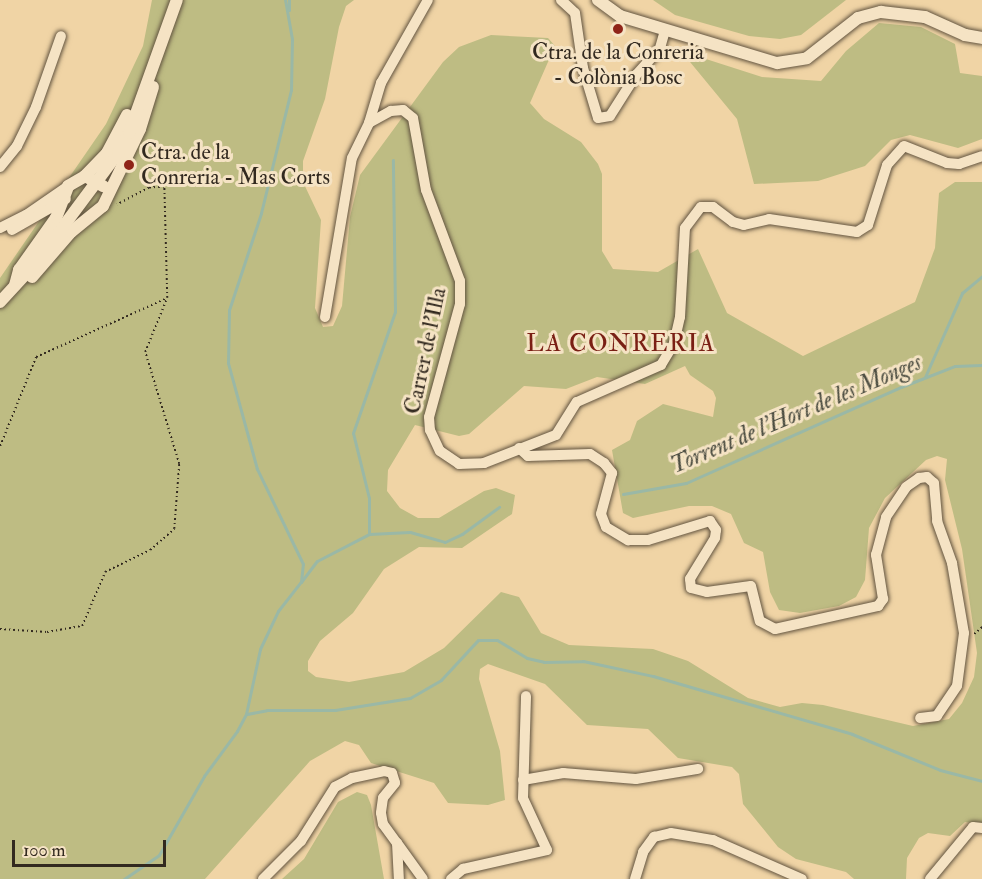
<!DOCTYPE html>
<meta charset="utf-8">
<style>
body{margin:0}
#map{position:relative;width:982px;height:879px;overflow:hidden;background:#f0d4a5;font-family:"IM FELL Double Pica",serif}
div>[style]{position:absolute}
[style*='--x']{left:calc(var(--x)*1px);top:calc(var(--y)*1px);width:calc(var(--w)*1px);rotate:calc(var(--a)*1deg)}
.green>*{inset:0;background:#bebc83}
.stream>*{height:3px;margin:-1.5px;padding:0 1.5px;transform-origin:1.5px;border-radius:1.5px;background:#9ab8a6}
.path>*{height:1.5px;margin-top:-0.75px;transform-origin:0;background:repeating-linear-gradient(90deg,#32291f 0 1.5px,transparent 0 4.5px)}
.roads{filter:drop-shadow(0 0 2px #625440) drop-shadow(0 0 2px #625440)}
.minor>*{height:10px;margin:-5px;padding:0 5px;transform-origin:5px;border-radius:5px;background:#f5e3c4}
.tertiary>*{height:12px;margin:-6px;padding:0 6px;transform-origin:6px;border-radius:6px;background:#f5e3c4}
.dots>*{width:16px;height:16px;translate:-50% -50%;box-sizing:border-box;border:3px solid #f5e3c4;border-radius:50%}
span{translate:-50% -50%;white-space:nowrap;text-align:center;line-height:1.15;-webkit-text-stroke:6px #f5e3c4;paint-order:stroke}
.poi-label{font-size:22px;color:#32291f}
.left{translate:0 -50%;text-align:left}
.street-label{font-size:22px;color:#32291f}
.neighbourhood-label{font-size:24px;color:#7a1f14;letter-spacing:1.5px}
.water-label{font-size:24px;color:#4c4d41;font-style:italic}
.scale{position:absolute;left:12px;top:840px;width:154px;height:27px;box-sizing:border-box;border:3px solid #32291f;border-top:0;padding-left:8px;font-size:18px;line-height:21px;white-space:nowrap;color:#32291f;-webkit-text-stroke:4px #f5e3c4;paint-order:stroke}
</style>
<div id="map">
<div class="green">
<div style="clip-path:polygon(evenodd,152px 0,354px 0,346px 6px,339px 27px,325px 99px,303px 161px,303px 182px,321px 220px,315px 308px,323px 327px,333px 326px,342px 306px,350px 217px,360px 175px,443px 62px,459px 47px,491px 35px,548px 38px,555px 46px,530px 103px,544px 119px,581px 142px,598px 164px,602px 174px,602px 251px,613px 269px,658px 272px,698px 249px,727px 313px,803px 356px,915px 302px,935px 248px,939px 193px,955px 182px,982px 182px,982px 824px,965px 822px,950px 836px,928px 833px,919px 838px,907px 858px,906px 879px,854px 879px,846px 872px,796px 859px,778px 847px,743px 804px,739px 774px,732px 767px,678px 758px,648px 729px,587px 725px,545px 684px,488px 664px,480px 669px,479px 679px,500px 751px,505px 800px,488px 805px,448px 803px,434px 783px,371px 763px,359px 745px,345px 741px,310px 761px,205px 879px,0 879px,0 278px,106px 124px,143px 46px,152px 0,685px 366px,690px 375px,713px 391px,716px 398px,713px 417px,663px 404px,637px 421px,630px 440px,612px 450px,623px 513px,633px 518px,689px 506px,712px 506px,731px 514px,744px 543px,763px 552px,770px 592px,779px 610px,800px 613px,839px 606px,856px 597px,865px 580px,869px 528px,885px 498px,926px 460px,937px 456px,947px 459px,945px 480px,962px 549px,977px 653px,974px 677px,962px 703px,949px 719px,913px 726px,823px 705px,802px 703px,780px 707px,748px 698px,688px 661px,653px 649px,569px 645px,541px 633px,519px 597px,501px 592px,444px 648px,404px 672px,349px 682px,316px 677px,308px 671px,308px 661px,320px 641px,353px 613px,384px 569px,419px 547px,462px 548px,512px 514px,515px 495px,496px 488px,484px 491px,439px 518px,418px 518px,400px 508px,387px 491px,388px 470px,415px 425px,459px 436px,469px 434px,524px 386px,566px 389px,597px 377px,645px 384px,685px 366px)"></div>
<div style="clip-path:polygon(653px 0,846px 0,801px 35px,780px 39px,749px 36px,675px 15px)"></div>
<div style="clip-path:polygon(879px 23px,921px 27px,955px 44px,960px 73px,982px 76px,982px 139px,958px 148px,910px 135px,891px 140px,865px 166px,818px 181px,754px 184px,737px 119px,681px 51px,762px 77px,821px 81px,846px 51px)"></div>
<div style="clip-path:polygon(357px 792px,367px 795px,371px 805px,384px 879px,282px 879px,304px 859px,338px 802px)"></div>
</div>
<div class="stream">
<div style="--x:289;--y:10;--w:10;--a:-90"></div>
<div style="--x:925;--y:377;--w:92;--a:-66.2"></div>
<div style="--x:962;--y:293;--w:26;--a:-40"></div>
<div style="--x:623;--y:494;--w:64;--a:-9.9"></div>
<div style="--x:686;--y:483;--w:235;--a:-24.1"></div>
<div style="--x:901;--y:387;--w:58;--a:-21.3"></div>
<div style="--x:955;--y:366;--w:27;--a:-2"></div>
<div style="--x:369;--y:534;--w:41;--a:-2.8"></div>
<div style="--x:410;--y:532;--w:36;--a:16"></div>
<div style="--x:445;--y:542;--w:19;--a:-25"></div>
<div style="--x:462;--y:534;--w:46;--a:-36.1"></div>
<div style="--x:301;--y:582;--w:26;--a:-53"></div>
<div style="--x:317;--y:561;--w:59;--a:-27.4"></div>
<div style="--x:369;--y:534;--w:36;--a:-90"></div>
<div style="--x:369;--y:498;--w:67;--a:-103.8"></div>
<div style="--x:353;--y:433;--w:128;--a:-70.9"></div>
<div style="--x:395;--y:312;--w:152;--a:-90.8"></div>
<div style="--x:247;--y:714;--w:20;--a:-11"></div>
<div style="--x:267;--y:710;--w:68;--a:0"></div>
<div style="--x:335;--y:710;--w:76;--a:-9.1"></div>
<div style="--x:410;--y:698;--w:36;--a:-30"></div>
<div style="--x:441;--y:680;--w:54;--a:-47.2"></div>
<div style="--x:478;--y:640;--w:19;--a:0"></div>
<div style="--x:497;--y:640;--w:35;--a:31"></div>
<div style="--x:527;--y:658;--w:17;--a:13"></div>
<div style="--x:544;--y:662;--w:39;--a:-1"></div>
<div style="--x:583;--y:661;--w:72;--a:12.1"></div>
<div style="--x:653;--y:676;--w:207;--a:16.2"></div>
<div style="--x:852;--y:734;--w:95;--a:22.2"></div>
<div style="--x:940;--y:770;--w:43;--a:14.7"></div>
<div style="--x:124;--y:879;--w:42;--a:-34.4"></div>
<div style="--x:159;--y:855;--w:91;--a:-60.3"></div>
<div style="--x:204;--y:776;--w:56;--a:-53.7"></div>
<div style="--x:237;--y:731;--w:19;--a:-62"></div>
<div style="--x:246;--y:714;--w:66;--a:-77.8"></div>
<div style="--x:260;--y:649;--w:42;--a:-64.7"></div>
<div style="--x:278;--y:611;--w:37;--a:-52"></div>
<div style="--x:301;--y:582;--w:18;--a:-84"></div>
<div style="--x:303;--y:564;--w:106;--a:-115.8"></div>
<div style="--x:257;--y:469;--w:110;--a:-105.3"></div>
<div style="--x:228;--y:363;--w:53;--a:-88.9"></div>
<div style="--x:229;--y:310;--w:102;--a:-71.7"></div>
<div style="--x:261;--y:213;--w:127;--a:-76.3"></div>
<div style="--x:291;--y:90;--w:51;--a:-88.9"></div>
<div style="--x:292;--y:39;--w:40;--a:-100"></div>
</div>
<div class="path">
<div style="--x:0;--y:446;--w:96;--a:-68"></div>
<div style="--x:36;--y:357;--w:144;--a:-24.2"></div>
<div style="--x:0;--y:629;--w:47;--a:3.7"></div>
<div style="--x:47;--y:632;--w:36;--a:-10"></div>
<div style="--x:82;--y:626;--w:59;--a:-66.9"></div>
<div style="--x:105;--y:572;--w:50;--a:-26.1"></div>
<div style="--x:150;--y:550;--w:32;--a:-41"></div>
<div style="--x:174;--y:529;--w:65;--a:-85.6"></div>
<div style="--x:179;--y:464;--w:117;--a:-106.9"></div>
<div style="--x:145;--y:352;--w:58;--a:-67.8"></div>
<div style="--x:167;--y:298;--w:111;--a:-91.5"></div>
<div style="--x:164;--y:187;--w:15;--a:176"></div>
<div style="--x:149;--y:188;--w:36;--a:152"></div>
<div style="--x:974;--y:634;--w:11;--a:-41"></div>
</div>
<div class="roads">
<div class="minor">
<div style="--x:561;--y:0;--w:19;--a:43"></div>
<div style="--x:575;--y:13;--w:56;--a:81.7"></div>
<div style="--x:583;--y:68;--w:52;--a:73.3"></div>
<div style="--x:598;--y:118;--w:12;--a:-9"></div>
<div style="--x:610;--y:116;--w:49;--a:-57.6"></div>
<div style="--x:636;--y:75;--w:36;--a:-48"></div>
<div style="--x:660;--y:48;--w:18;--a:-74"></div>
<div style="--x:369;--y:123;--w:25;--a:-29"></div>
<div style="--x:391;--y:111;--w:12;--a:-5"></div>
<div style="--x:403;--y:110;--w:13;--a:39"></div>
<div style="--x:413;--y:118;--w:73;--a:79.8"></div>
<div style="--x:426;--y:190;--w:97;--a:69.5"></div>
<div style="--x:460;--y:281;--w:23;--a:90"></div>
<div style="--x:460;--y:304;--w:117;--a:105.3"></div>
<div style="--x:429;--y:417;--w:13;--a:86"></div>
<div style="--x:430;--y:430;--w:23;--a:65"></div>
<div style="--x:440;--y:451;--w:23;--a:34"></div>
<div style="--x:459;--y:464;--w:25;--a:-2"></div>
<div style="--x:484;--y:463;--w:77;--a:-21.3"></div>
<div style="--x:556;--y:435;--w:39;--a:-58"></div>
<div style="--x:577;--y:402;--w:92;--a:-23.8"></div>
<div style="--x:661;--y:365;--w:26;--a:-59"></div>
<div style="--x:674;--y:343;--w:27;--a:-77"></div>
<div style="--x:680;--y:317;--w:89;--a:-86.8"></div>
<div style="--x:685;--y:228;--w:26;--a:-53"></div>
<div style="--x:701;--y:207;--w:12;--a:0"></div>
<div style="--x:713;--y:207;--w:25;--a:37"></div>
<div style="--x:733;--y:222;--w:11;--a:15"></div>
<div style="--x:744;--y:225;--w:26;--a:-13"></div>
<div style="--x:769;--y:219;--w:89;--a:8.4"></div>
<div style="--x:857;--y:232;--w:13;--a:-32"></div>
<div style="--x:868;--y:225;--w:63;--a:-72.4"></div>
<div style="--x:887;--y:165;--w:25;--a:-48"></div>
<div style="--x:904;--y:146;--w:46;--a:21.6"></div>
<div style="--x:947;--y:163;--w:12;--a:5"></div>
<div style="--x:959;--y:164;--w:24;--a:-19"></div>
<div style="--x:0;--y:167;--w:27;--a:-51"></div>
<div style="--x:17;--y:146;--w:43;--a:-64"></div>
<div style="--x:36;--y:107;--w:75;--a:-70.6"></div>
<div style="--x:0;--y:228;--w:29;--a:-27"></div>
<div style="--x:26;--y:215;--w:51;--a:-34.6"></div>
<div style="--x:12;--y:230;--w:62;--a:-29.9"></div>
<div style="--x:325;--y:317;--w:161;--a:-80.4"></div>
<div style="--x:352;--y:158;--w:39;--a:-64"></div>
<div style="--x:369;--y:123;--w:42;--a:-73.3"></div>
<div style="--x:381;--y:83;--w:95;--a:-60.5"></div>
<div style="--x:519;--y:448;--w:12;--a:42"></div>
<div style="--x:528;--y:456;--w:62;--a:-1.8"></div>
<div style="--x:590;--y:454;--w:17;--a:33"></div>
<div style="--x:604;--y:463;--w:13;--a:51"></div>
<div style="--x:612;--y:473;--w:42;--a:105"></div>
<div style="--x:601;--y:514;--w:14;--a:69"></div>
<div style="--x:606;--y:527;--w:26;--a:31"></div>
<div style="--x:628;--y:540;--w:20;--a:0"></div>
<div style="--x:648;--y:540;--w:65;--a:-17"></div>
<div style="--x:710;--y:521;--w:11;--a:56"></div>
<div style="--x:716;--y:530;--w:8;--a:97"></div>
<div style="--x:715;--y:538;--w:48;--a:121.4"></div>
<div style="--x:690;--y:579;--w:9;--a:84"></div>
<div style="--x:691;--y:588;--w:16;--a:14"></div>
<div style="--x:707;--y:592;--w:44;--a:-7.8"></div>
<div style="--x:751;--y:586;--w:36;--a:76"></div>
<div style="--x:760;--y:621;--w:17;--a:28"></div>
<div style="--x:775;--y:629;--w:106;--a:-12.6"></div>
<div style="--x:878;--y:606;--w:9;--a:-54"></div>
<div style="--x:883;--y:599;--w:45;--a:-99"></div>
<div style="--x:876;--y:555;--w:39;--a:-75"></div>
<div style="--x:886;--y:517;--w:36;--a:-56"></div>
<div style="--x:906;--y:487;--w:16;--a:-35"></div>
<div style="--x:919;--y:478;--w:8;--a:-7"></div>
<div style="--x:927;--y:477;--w:9;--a:41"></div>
<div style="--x:934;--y:483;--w:38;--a:85"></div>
<div style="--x:937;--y:521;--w:45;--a:70.3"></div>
<div style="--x:952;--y:563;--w:71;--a:80.3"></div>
<div style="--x:964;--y:633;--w:53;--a:97.5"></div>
<div style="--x:957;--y:686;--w:36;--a:124"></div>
<div style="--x:937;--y:716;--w:17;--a:173"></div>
<div style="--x:523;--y:780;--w:41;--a:-9.9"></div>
<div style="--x:563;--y:773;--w:73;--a:4.7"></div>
<div style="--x:636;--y:779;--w:63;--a:-9.2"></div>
<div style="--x:397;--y:843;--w:44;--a:54.2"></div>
<div style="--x:263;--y:879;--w:54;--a:-45"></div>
<div style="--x:301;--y:841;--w:64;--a:-57.8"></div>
<div style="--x:335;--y:787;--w:19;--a:-28"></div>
<div style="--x:352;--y:778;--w:33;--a:-12"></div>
<div style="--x:384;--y:771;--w:8;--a:14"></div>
<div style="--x:392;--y:773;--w:10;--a:73"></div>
<div style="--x:395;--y:783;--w:19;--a:129"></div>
<div style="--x:383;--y:798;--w:15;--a:98"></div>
<div style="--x:381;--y:813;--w:11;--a:80"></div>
<div style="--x:383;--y:824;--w:24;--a:54"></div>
<div style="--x:397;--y:843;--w:36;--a:87"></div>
<div style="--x:451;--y:879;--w:16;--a:-40"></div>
<div style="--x:463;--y:869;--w:86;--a:-12.7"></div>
<div style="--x:547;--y:850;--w:57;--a:-114.8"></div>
<div style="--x:523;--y:798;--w:102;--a:-88.3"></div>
<div style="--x:635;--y:879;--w:28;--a:-73"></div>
<div style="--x:643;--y:852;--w:19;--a:-54"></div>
<div style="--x:654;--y:837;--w:17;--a:-13"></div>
<div style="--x:671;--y:833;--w:43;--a:9.5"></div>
<div style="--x:713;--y:840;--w:97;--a:23.7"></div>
<div style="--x:930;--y:879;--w:67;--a:-50.4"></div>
<div style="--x:973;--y:827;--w:9;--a:6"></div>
</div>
<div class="tertiary">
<div style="--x:598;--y:0;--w:27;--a:36"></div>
<div style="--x:620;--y:16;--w:164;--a:16.7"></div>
<div style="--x:777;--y:63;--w:30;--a:-9"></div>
<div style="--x:807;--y:58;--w:65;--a:-38.1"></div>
<div style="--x:858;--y:18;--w:24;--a:-15"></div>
<div style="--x:881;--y:12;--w:44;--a:6.5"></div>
<div style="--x:925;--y:17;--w:44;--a:24.2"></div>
<div style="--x:965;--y:35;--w:17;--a:10"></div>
<div style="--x:85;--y:176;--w:32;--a:-46"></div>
<div style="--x:107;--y:153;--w:43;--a:-62.2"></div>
<div style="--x:32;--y:277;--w:60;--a:-49.1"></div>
<div style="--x:71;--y:232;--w:41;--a:-39.1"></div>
<div style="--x:103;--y:206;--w:85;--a:-64.3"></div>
<div style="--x:140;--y:129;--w:44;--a:-72.8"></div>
<div style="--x:15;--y:285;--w:16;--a:-75"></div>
<div style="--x:19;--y:270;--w:64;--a:-54.6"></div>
<div style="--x:56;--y:218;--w:34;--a:-69"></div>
<div style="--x:68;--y:186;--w:20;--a:-30"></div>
<div style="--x:85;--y:176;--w:21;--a:29"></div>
<div style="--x:0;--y:302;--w:53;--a:-47.3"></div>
<div style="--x:36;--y:263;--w:137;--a:-53.3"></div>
<div style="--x:118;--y:153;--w:23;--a:-61"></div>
<div style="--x:129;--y:133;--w:141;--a:-70.2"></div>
</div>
</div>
<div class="dots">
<div style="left:618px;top:29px;background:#8f2418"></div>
<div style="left:129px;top:165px;background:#8f2418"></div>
</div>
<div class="poi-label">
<span style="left:618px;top:65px">Ctra. de la Conreria<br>- Colònia Bosc</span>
<span class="left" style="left:141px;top:165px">Ctra. de la<br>Conreria - Mas Corts</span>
</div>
<div class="street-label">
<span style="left:426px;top:351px;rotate:-78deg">Carrer de l'Illa</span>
</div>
<div class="neighbourhood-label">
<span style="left:621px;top:344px">LA CONRERIA</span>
</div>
<div class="water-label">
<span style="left:796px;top:414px;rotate:-23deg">Torrent de l'Hort de les Monges</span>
</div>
<div class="scale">100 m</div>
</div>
